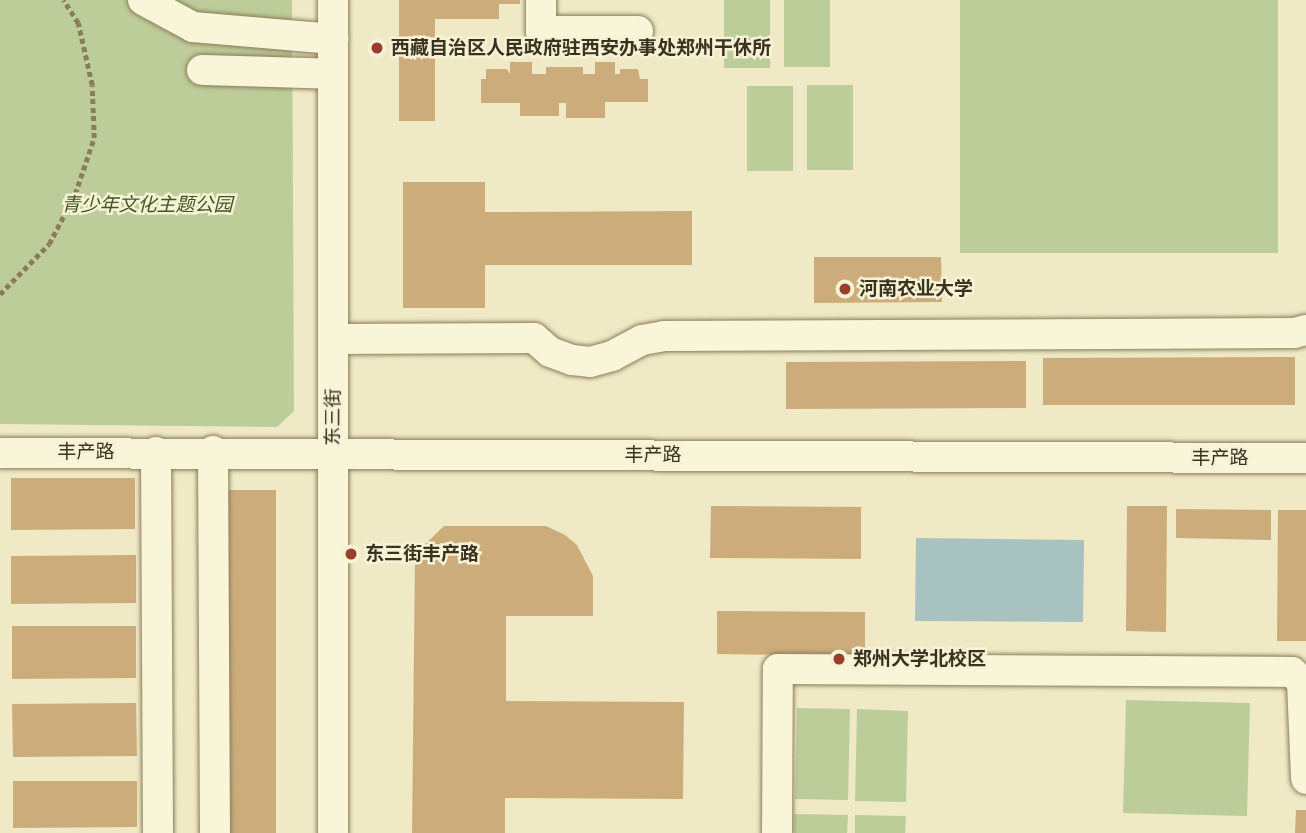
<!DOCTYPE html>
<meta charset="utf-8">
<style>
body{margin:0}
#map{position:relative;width:1306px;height:833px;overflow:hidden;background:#efeac5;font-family:"IBM Plex Serif","Noto Sans SC",serif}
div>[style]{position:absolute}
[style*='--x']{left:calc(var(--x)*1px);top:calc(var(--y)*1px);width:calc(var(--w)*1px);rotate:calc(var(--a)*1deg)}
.green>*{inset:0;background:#bdcd99}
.water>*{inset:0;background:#a7c2bf}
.building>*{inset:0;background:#cdac7b}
.path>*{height:4.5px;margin-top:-2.25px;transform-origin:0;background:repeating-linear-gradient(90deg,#8a7d5b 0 5px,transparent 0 8.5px)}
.roads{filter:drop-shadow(0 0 2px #8a7d5b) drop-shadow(0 0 2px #8a7d5b)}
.minor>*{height:30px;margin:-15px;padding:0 15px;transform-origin:15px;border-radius:15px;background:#f9f5d9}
.dots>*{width:19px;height:19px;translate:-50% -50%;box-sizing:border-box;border:4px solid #f6f2d5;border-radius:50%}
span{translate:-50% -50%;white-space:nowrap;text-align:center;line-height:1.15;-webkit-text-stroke:5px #f6f2d5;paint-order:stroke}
.poi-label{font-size:19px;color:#3a311f;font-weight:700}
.left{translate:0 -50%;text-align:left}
.park-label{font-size:19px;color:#415625;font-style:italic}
.street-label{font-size:19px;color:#3a311f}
</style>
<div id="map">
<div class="green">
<div style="clip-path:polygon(0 0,292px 0,294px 411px,277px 427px,0 424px)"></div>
<div style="clip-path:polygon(724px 0,770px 0,770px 68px,724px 68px)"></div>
<div style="clip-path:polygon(784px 0,830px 0,830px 67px,784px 67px)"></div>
<div style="clip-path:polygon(960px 0,1278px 0,1278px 253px,960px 253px)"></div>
<div style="clip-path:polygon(807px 85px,853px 85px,853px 170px,807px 170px)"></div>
<div style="clip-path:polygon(747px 86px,793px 86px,793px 171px,747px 171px)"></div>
<div style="clip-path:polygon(1126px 700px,1250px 703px,1247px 816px,1123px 813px)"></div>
<div style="clip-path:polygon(797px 708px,850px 709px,848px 800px,795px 799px)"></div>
<div style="clip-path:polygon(857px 709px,908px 711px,906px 802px,855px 801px)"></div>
<div style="clip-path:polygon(794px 814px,848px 815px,847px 833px,794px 833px)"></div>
<div style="clip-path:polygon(855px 815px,906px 816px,905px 833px,855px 833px)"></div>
</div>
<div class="water">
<div style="clip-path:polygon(916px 538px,1084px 540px,1083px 622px,915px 621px)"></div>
</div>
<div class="building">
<div style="clip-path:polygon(399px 0,520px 0,520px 4px,499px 4px,499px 19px,435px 19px,435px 121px,399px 121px)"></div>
<div style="clip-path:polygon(510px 62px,532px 62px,532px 74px,546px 74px,546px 67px,583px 67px,583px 74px,595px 74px,595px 62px,615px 62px,615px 74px,620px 74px,620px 69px,638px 69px,640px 79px,648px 79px,648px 102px,605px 102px,605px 118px,566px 118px,566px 103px,559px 103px,559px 116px,520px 116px,520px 103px,481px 103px,481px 79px,486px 79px,486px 69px,507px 69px,510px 74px)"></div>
<div style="clip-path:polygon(403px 182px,485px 182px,485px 212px,692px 211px,692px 265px,485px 265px,485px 308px,403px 308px)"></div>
<div style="clip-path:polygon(814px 257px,941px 257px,942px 302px,814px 303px)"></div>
<div style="clip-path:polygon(1295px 357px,1295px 405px,1043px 405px,1043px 358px)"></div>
<div style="clip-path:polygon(1026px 361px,1026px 408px,786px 409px,786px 362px)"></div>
<div style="clip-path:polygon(11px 478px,135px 478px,135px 529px,11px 530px)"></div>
<div style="clip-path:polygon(227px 490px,276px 490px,276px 833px,227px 833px)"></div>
<div style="clip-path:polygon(711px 506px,861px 507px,861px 559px,710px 558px)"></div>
<div style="clip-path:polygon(1127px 506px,1167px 506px,1166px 632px,1126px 631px)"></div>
<div style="clip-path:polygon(1176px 509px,1271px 510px,1271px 540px,1176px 538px)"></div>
<div style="clip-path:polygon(1278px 510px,1306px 510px,1306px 641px,1277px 641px)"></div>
<div style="clip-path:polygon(444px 526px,546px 526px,565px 535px,577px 545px,593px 576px,593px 616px,506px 616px,506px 701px,684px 702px,683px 799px,505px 798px,505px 833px,412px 833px,415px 554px)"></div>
<div style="clip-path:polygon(136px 555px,136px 603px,11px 604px,11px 556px)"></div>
<div style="clip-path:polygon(717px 611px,865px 612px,865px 656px,717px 654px)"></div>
<div style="clip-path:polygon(12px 626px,136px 626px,136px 678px,12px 679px)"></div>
<div style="clip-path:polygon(136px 703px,137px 756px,13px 757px,12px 704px)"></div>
<div style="clip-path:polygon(13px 781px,137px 781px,137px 827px,13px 828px)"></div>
<div style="clip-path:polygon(1296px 810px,1306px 810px,1306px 833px,1295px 833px)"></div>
</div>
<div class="path">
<div style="--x:0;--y:294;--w:70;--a:-45.6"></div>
<div style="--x:49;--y:244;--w:56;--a:-62.5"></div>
<div style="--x:75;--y:194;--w:59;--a:-71.3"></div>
<div style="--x:94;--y:138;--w:53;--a:-92.2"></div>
<div style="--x:92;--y:85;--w:64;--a:-102.7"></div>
<div style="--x:78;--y:23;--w:27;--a:-123"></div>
</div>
<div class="roads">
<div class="minor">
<div style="--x:143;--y:0;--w:57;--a:28.4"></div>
<div style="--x:193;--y:27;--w:141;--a:4.9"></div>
<div style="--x:333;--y:0;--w:833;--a:90"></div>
<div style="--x:541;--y:0;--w:31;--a:90"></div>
<div style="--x:541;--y:31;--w:97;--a:0"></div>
<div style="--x:202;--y:70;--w:131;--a:1.7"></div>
<div style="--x:333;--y:339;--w:201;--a:-0.3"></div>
<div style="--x:534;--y:338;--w:21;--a:41"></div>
<div style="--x:550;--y:352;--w:23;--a:20"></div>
<div style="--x:572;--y:360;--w:18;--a:6"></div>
<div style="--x:590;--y:362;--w:23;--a:-15"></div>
<div style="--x:612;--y:356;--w:34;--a:-28"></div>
<div style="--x:642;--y:340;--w:22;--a:-10"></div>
<div style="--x:664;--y:336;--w:630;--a:-0.27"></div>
<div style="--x:1294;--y:333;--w:12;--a:-14"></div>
<div style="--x:213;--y:451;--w:382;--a:89.7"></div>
<div style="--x:156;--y:452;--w:381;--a:89.7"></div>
<div style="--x:0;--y:453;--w:1306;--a:0.22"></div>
<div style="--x:777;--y:833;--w:164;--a:-89.7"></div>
<div style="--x:778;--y:669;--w:514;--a:0.33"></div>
<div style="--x:1292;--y:672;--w:14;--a:45"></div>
<div style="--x:1302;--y:682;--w:97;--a:87.6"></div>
</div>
</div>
<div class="dots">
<div style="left:377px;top:48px;background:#993e2a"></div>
<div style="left:845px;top:289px;background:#993e2a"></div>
<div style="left:351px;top:554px;background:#993e2a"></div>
<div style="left:839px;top:659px;background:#993e2a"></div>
</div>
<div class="poi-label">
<span class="left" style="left:391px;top:48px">西藏自治区人民政府驻西安办事处郑州干休所</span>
<span class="left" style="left:859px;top:289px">河南农业大学</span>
<span class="left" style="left:365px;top:554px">东三街丰产路</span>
<span class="left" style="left:853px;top:659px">郑州大学北校区</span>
</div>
<div class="park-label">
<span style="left:147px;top:205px">青少年文化主题公园</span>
</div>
<div class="street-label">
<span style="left:333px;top:417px;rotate:-90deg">东三街</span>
<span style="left:86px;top:452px">丰产路</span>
<span style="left:653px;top:455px">丰产路</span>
<span style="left:1220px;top:458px">丰产路</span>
</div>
</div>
